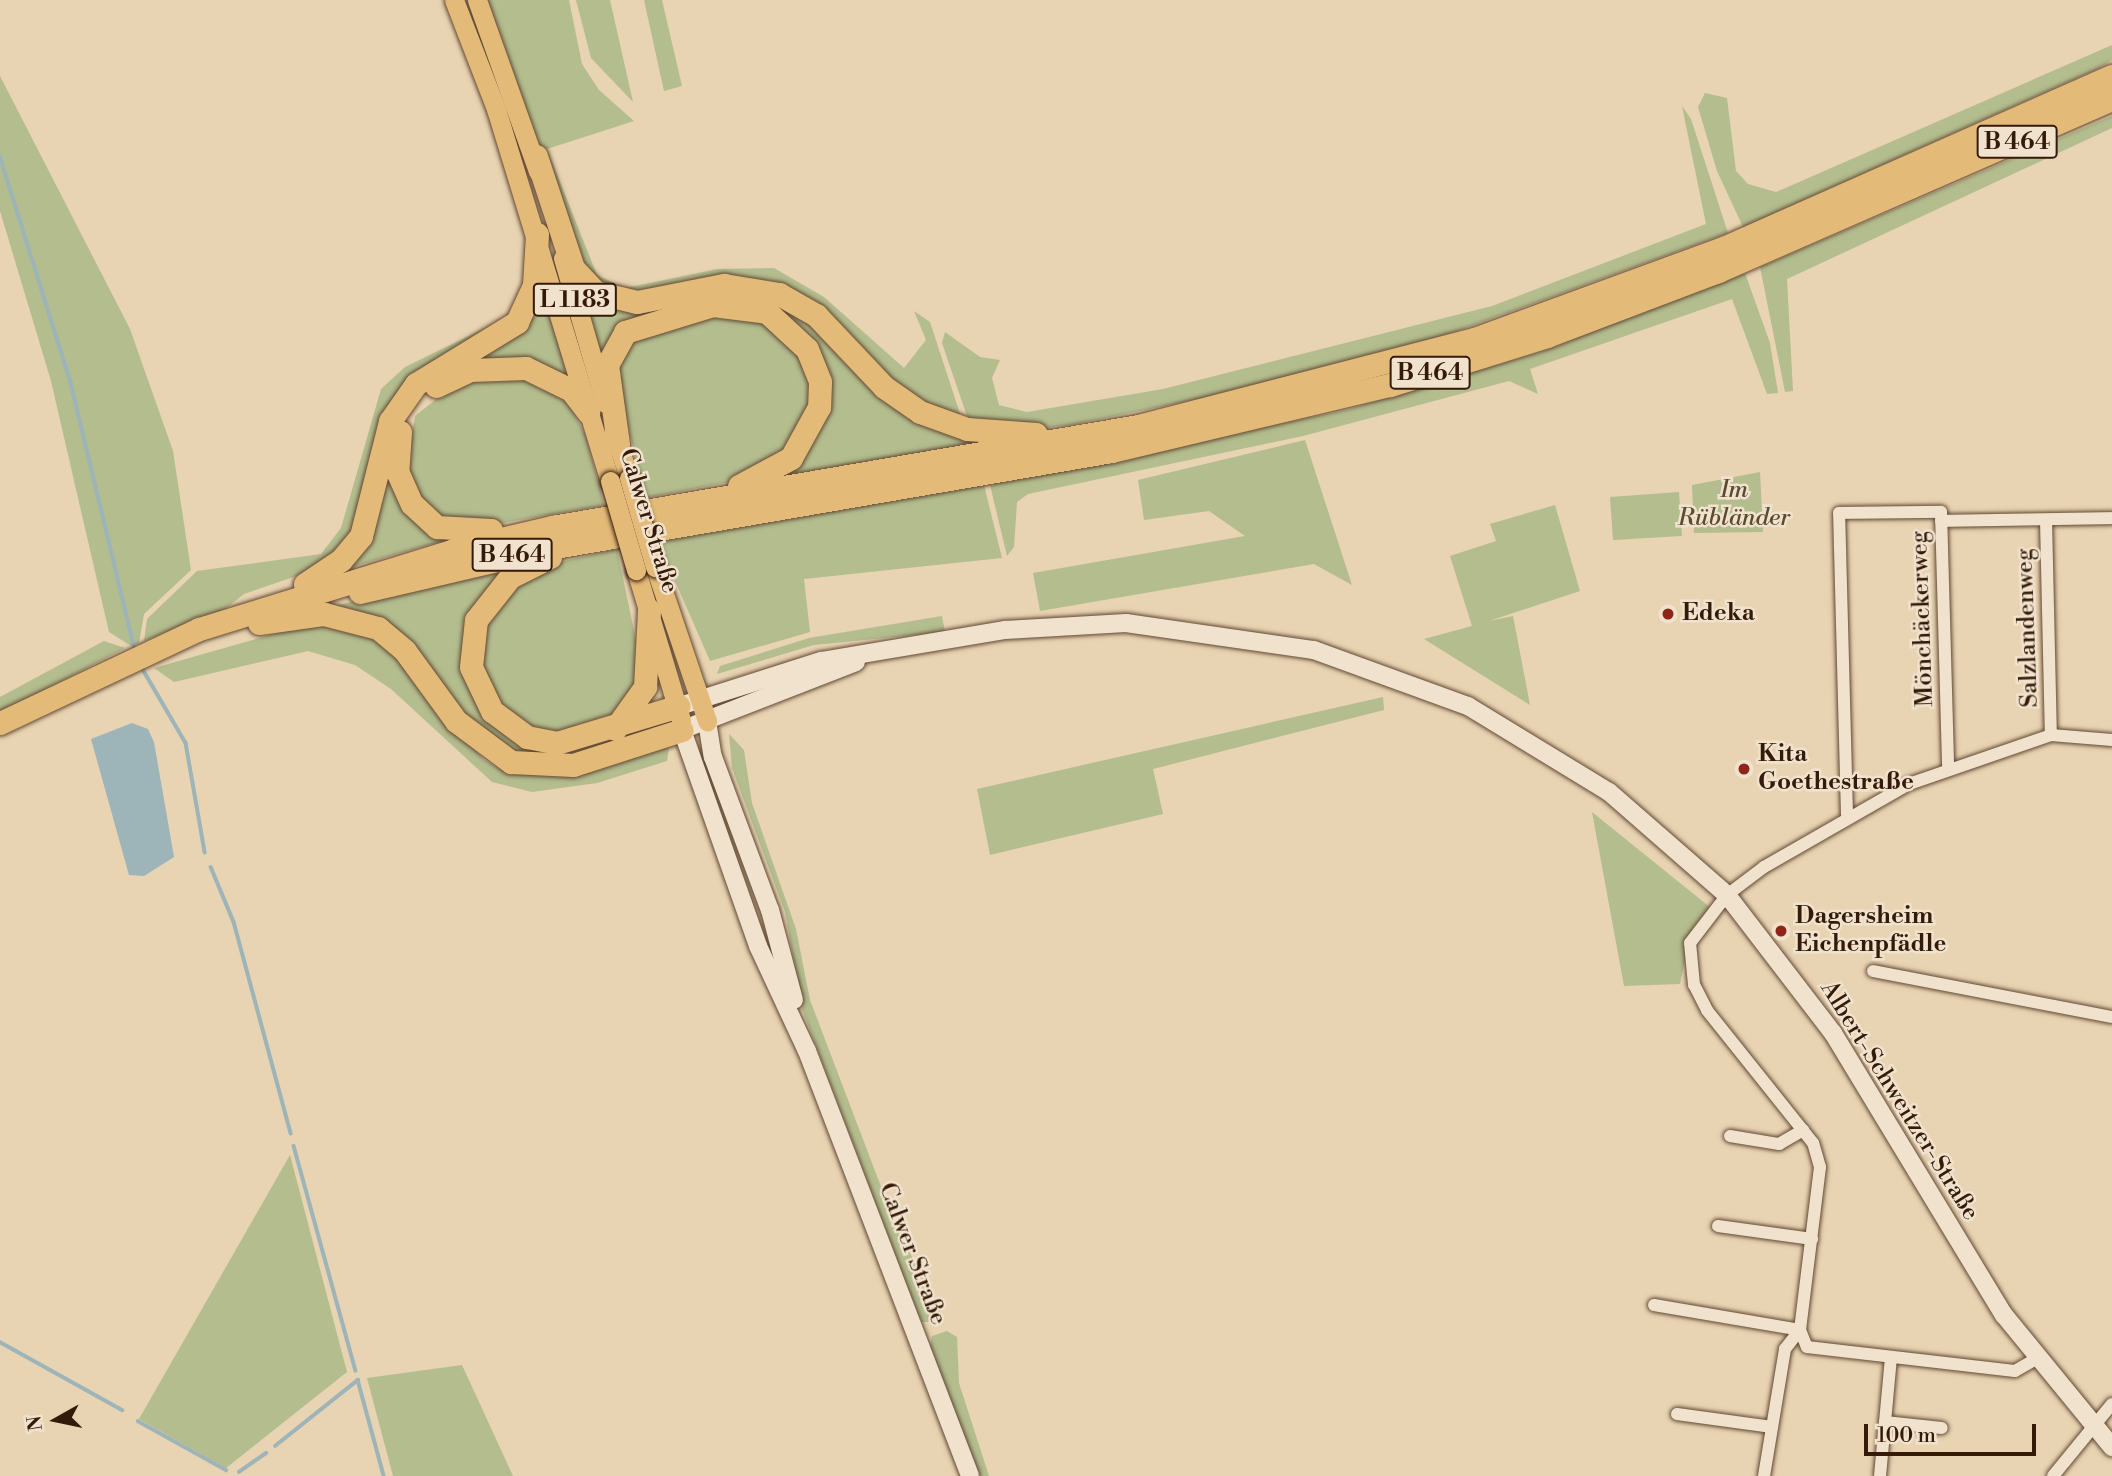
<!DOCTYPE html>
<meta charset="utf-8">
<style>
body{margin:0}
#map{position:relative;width:2112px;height:1476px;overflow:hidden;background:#e8d3b2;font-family:"Libre Bodoni",serif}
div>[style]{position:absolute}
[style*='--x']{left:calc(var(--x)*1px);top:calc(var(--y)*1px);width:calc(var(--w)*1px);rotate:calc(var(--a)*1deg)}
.green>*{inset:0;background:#b3bd8e}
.water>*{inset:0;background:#9db4b8}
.stream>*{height:3.5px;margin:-1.75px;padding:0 1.75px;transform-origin:1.75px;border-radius:1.75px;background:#9db4b8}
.roads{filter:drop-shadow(0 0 2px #614833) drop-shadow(0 0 2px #614833)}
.street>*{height:12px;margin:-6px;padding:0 6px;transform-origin:6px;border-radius:6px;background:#f0e2cd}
.secondary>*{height:18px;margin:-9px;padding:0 9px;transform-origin:9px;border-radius:9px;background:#f0e2cd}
.primary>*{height:19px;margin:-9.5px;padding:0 9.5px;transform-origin:9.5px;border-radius:9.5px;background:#e4ba79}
.highway>*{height:23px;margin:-11.5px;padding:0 11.5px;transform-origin:11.5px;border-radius:11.5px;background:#e4ba79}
.bridges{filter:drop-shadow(0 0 2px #341a09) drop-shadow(0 0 2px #341a09)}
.primary-bridge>*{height:19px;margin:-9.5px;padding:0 9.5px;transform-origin:9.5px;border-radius:9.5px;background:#e4ba79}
.dots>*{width:19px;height:19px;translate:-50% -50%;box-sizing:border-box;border:4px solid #f0e2cd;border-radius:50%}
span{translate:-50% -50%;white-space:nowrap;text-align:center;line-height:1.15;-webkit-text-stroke:5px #f0e2cd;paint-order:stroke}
.shield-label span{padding:2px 5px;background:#f0e2cd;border:2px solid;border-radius:5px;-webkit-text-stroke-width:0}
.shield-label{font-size:23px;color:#341a09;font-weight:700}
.park-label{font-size:24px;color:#5a4b31;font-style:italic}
.street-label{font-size:24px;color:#341a09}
.poi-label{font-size:24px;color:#341a09;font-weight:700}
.left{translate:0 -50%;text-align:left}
.north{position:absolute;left:21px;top:1385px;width:70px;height:70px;-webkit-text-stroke:5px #f0e2cd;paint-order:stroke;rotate:261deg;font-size:19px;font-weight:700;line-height:28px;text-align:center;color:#341a09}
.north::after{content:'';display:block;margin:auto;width:24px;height:32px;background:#341a09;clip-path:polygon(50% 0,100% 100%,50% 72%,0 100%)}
.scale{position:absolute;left:1864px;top:1424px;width:172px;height:32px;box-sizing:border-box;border:4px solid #341a09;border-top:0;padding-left:9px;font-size:21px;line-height:24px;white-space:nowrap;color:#341a09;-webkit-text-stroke:5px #f0e2cd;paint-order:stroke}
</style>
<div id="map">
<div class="green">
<div style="clip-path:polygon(485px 0,569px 0,582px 64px,599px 90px,634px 121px,547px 149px,597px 275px,625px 288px,717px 269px,774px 268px,824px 297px,904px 368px,926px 340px,914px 311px,930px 322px,963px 423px,900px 393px,816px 308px,617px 294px,579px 267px)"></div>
<div style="clip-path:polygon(576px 0,610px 0,633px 102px,591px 58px)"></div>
<div style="clip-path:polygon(644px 0,662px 0,682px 86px,664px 91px)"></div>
<div style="clip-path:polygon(2112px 45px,2112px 60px,2097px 69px,1743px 227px,1717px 171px,1698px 107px,1705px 93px,1727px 98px,1736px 171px,1748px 184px,1776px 192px)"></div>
<div style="clip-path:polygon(0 76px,130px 329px,173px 451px,191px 570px,144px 614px,139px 643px,131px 646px,109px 632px,51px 381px,0 211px)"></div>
<div style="clip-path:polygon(1682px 106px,1691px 119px,1728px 233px,1418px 345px,1229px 393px,1070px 425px,1026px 430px,970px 425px,942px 343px,945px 332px,980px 357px,1000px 360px,992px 378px,999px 405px,1027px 412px,1163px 389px,1492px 306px,1706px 224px)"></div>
<div style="clip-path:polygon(2112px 116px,2112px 128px,1787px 279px,1793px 391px,1785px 392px,1760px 267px)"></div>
<div style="clip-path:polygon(1745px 273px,1770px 343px,1778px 393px,1767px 394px,1732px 299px,1530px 369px,1538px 394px,1509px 381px,1303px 436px,1028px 494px,1017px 502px,1014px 547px,1007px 556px,990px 485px,1346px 410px,1538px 353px)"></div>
<div style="clip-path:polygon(543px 282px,568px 376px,528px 361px,483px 360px,449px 370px,420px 389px,394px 434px,393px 478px,414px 516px,446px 540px,341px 570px,370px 527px,391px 434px,407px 401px,418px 389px,436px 375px,515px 331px)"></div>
<div style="clip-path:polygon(594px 297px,786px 304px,983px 443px,778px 478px,823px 415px,792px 321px,682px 305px,603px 360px,588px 311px)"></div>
<div style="clip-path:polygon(706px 312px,750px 312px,796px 342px,813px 391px,802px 437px,745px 479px,645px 498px,613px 362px,619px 346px)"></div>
<div style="clip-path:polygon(501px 320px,423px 369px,355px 532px,320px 568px,244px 594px,225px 609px,144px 641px,147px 619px,197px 571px,321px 554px,341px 528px,381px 389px,405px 367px)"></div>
<div style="clip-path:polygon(504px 375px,539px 381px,568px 402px,586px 436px,604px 505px,475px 528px,459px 528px,419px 506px,406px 477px,415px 416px,454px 385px)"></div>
<div style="clip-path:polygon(1305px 440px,1352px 585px,1314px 564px,1040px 611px,1033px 573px,1245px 536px,1209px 511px,1144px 520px,1138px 480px)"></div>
<div style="clip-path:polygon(1760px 472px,1763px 532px,1694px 533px,1692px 485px)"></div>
<div style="clip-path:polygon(984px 485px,1002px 558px,804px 579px,810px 632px,710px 661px,658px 542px)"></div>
<div style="clip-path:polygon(1679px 492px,1682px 536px,1613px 540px,1610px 497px)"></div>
<div style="clip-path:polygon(1555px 505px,1580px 591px,1489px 621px,1513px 616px,1530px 705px,1424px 639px,1472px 626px,1450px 556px,1496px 541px,1490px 524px)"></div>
<div style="clip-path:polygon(617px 549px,643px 674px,608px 724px,545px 736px,493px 706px,478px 674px,489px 606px,543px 566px)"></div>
<div style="clip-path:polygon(516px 562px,485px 595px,479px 706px,573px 749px,653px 725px,653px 728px,579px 752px,512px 751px,480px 737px,419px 659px,330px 607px)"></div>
<div style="clip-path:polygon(942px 616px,945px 632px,814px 645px,717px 674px,720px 666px,809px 638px)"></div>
<div style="clip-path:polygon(323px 620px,378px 636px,483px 759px,501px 770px,568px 777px,662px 748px,669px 748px,667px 761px,597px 783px,532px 792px,492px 782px,391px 689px,355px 665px,308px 651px,174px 682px,154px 668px)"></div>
<div style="clip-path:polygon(104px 641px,125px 648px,0 713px,0 697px)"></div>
<div style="clip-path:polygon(1383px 697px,1384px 710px,1153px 769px,1163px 814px,990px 855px,977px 789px)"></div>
<div style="clip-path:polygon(729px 734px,744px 750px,752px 803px,796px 929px,810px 1000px,896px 1226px,941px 1313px,937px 1322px,922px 1322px,916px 1309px,802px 1009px,785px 912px,732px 768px)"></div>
<div style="clip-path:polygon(1592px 812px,1711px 908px,1689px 941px,1680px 984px,1624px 986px)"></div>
<div style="clip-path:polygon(290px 1155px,347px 1372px,226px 1468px,139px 1419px)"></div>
<div style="clip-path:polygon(947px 1331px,957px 1337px,959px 1383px,989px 1476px,978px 1476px,930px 1346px,932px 1336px)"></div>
<div style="clip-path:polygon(462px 1365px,513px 1476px,393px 1476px,367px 1378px)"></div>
</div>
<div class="water">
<div style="clip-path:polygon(132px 723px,148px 729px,154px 742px,174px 857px,144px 876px,129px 875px,91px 739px)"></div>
</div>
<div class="stream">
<div style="--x:0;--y:156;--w:238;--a:72.6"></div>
<div style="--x:71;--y:383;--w:274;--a:76.5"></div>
<div style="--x:141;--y:666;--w:89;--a:59.7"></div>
<div style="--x:186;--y:743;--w:111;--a:80.1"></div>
<div style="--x:211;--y:867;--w:60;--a:67.3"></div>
<div style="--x:234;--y:922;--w:219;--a:74.9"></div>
<div style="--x:294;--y:1146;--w:233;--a:74.6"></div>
<div style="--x:0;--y:1342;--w:140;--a:29.1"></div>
<div style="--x:138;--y:1421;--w:101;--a:29.1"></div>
<div style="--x:275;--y:1446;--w:106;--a:-38.5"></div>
<div style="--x:358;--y:1380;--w:99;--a:74.8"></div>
<div style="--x:239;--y:1472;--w:33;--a:-35"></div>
</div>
<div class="roads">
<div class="street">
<div style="--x:2046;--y:520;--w:215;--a:88.7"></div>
<div style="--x:1941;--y:521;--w:171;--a:-1"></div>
<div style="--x:1847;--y:815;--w:302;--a:-91.5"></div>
<div style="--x:1839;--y:513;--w:102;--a:-0.6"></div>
<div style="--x:1941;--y:512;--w:256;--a:88.4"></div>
<div style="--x:1873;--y:971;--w:243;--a:10.9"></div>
<div style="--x:1730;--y:1136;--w:50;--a:9.3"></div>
<div style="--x:1779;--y:1144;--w:28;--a:-30"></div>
<div style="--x:1718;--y:1226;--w:95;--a:7.9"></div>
<div style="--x:1654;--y:1305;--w:148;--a:9.7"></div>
<div style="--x:1800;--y:1330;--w:18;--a:68"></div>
<div style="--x:1807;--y:1347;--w:209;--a:6.6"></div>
<div style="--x:2015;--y:1371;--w:24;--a:-30"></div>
<div style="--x:1677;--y:1414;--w:96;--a:7.8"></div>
<div style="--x:1885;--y:1422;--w:57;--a:6"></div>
<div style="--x:1764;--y:1476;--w:129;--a:-80.6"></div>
<div style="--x:1785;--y:1349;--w:24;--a:-52"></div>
<div style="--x:1800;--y:1330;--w:164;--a:-83"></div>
<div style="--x:1820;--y:1167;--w:25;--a:-106"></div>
<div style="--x:1813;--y:1143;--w:170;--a:-128.6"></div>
<div style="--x:1707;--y:1010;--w:28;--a:-117"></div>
<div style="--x:1694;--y:985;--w:42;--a:-95.4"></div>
<div style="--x:1690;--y:943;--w:61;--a:-52.4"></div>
<div style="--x:1727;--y:895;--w:46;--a:-37.1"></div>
<div style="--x:1764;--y:867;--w:167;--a:-29.8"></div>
<div style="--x:1909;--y:784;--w:150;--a:-19"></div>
<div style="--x:2051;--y:735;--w:61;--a:4.7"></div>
<div style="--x:1880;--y:1476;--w:119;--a:-84.7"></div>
<div style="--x:2053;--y:1476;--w:93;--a:-50.7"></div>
</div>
<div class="secondary">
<div style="--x:856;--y:662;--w:187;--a:158.7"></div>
<div style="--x:682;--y:730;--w:229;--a:70.6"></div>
<div style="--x:758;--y:946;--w:116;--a:65"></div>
<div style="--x:807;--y:1051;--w:455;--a:69"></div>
<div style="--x:686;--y:704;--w:142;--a:-17.7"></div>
<div style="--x:821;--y:661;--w:187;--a:-9.6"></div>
<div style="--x:1005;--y:630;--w:121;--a:-3.3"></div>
<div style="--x:1126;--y:623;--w:190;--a:8.2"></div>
<div style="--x:1314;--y:650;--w:164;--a:20"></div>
<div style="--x:1468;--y:706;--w:165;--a:31.4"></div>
<div style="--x:1609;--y:792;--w:157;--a:41.1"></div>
<div style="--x:1727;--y:895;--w:174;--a:52.5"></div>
<div style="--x:1833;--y:1033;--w:330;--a:58.8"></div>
<div style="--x:2004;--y:1315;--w:171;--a:50.7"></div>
<div style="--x:707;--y:721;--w:36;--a:81"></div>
<div style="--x:713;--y:757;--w:163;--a:69.6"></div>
<div style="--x:770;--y:910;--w:93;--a:75.1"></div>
</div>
<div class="primary">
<div style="--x:454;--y:0;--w:117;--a:68.9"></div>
<div style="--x:496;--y:109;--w:389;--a:73"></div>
<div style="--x:477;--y:0;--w:182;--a:70.4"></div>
<div style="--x:563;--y:258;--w:151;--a:73.8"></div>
<div style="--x:614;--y:432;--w:48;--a:71.9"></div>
<div style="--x:655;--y:567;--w:163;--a:71.3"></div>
<div style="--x:636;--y:570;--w:157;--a:73.3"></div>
</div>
<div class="highway">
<div style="--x:536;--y:156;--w:118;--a:71.7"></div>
<div style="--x:573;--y:268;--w:33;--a:47"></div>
<div style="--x:595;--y:292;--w:43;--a:13.4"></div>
<div style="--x:637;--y:302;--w:89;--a:-11.1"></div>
<div style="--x:724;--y:285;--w:56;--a:9.3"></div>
<div style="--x:779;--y:294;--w:43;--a:29.6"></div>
<div style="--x:816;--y:315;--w:99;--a:46.6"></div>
<div style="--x:884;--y:387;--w:44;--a:34.8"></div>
<div style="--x:920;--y:412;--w:50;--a:19.9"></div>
<div style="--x:967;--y:429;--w:69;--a:4.1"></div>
<div style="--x:436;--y:386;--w:38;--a:-25"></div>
<div style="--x:470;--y:370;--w:56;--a:-2"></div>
<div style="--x:526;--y:368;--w:50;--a:26.1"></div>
<div style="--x:571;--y:390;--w:28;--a:52"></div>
<div style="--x:400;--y:432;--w:39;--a:94"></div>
<div style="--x:397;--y:471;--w:36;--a:66"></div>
<div style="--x:412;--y:504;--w:34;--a:43"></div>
<div style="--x:437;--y:527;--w:54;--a:3.2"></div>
<div style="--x:618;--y:444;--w:80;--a:-97.9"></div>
<div style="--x:607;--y:365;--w:38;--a:-61"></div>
<div style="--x:625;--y:332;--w:92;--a:-17.1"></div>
<div style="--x:713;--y:305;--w:54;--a:7.4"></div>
<div style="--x:767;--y:312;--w:54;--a:42.8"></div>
<div style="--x:807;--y:349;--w:35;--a:68"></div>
<div style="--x:820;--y:382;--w:25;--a:92"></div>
<div style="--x:819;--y:407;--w:58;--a:118.8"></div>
<div style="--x:791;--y:458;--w:59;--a:151.7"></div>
<div style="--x:550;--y:557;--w:45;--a:153.4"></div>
<div style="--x:510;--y:577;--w:55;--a:128.3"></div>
<div style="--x:476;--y:620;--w:47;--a:96.1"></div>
<div style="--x:471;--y:667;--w:49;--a:64.5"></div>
<div style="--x:492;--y:711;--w:44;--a:36.6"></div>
<div style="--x:527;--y:737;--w:31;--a:11"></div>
<div style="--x:557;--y:743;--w:127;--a:-16.9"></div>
<div style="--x:305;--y:584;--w:43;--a:-33.7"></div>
<div style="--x:341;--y:560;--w:31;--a:-50"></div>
<div style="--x:361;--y:536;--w:119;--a:-75.8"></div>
<div style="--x:390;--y:421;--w:45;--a:-54.9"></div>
<div style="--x:416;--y:384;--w:119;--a:-31.5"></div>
<div style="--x:517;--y:322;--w:41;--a:-65.3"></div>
<div style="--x:534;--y:285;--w:51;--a:-86.6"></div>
<div style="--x:360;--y:592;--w:194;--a:-13.1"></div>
<div style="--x:549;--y:548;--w:571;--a:-9.78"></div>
<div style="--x:1112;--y:451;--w:286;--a:-13.4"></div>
<div style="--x:1390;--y:385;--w:164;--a:-17.3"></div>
<div style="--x:1547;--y:336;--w:183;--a:-20.8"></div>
<div style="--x:1718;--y:271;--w:430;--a:-23.6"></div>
<div style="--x:259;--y:623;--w:66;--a:-7.9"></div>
<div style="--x:324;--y:614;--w:56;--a:14.5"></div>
<div style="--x:378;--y:628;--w:35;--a:40"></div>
<div style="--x:405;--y:651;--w:87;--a:53.9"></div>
<div style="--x:456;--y:721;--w:69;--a:36.7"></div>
<div style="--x:511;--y:762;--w:62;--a:2.8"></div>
<div style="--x:573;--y:765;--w:114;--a:-17.8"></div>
<div style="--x:0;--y:723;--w:220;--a:-25.3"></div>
<div style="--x:199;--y:629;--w:267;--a:-17.2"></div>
<div style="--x:454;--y:550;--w:101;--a:-13.2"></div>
<div style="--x:552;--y:527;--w:595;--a:-9.78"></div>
<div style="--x:1138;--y:426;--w:347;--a:-14.5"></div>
<div style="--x:1474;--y:339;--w:265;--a:-20.1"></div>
<div style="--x:1723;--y:248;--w:425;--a:-23.9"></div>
<div style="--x:615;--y:729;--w:52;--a:-54.5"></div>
<div style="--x:645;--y:687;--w:77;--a:-87"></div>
</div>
</div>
<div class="bridges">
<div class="primary-bridge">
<div style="--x:629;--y:478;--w:93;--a:73.7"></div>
<div style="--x:610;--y:481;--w:93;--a:73.7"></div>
</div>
</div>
<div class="dots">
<div style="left:1668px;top:614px;background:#8f2418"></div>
<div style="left:1744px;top:769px;background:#8f2418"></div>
<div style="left:1781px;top:931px;background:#8f2418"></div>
</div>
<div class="shield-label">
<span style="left:2017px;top:142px">B 464</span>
<span style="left:575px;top:300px">L 1183</span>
<span style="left:1430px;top:373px">B 464</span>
<span style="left:512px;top:555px">B 464</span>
</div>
<div class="park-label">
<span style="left:1734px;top:505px">Im<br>Rübländer</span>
</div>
<div class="street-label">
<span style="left:648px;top:521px;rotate:73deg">Calwer Straße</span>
<span style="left:1923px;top:619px;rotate:-92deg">Mönchäckerweg</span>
<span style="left:2028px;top:628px;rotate:-92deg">Salzlandenweg</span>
<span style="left:1899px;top:1101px;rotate:58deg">Albert-Schweitzer-Straße</span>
<span style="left:912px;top:1254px;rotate:69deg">Calwer Straße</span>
</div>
<div class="poi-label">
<span class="left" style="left:1682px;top:614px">Edeka</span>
<span class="left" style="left:1758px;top:769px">Kita<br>Goethestraße</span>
<span class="left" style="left:1795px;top:931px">Dagersheim<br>Eichenpfädle</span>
</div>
<div class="north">N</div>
<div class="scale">100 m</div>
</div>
